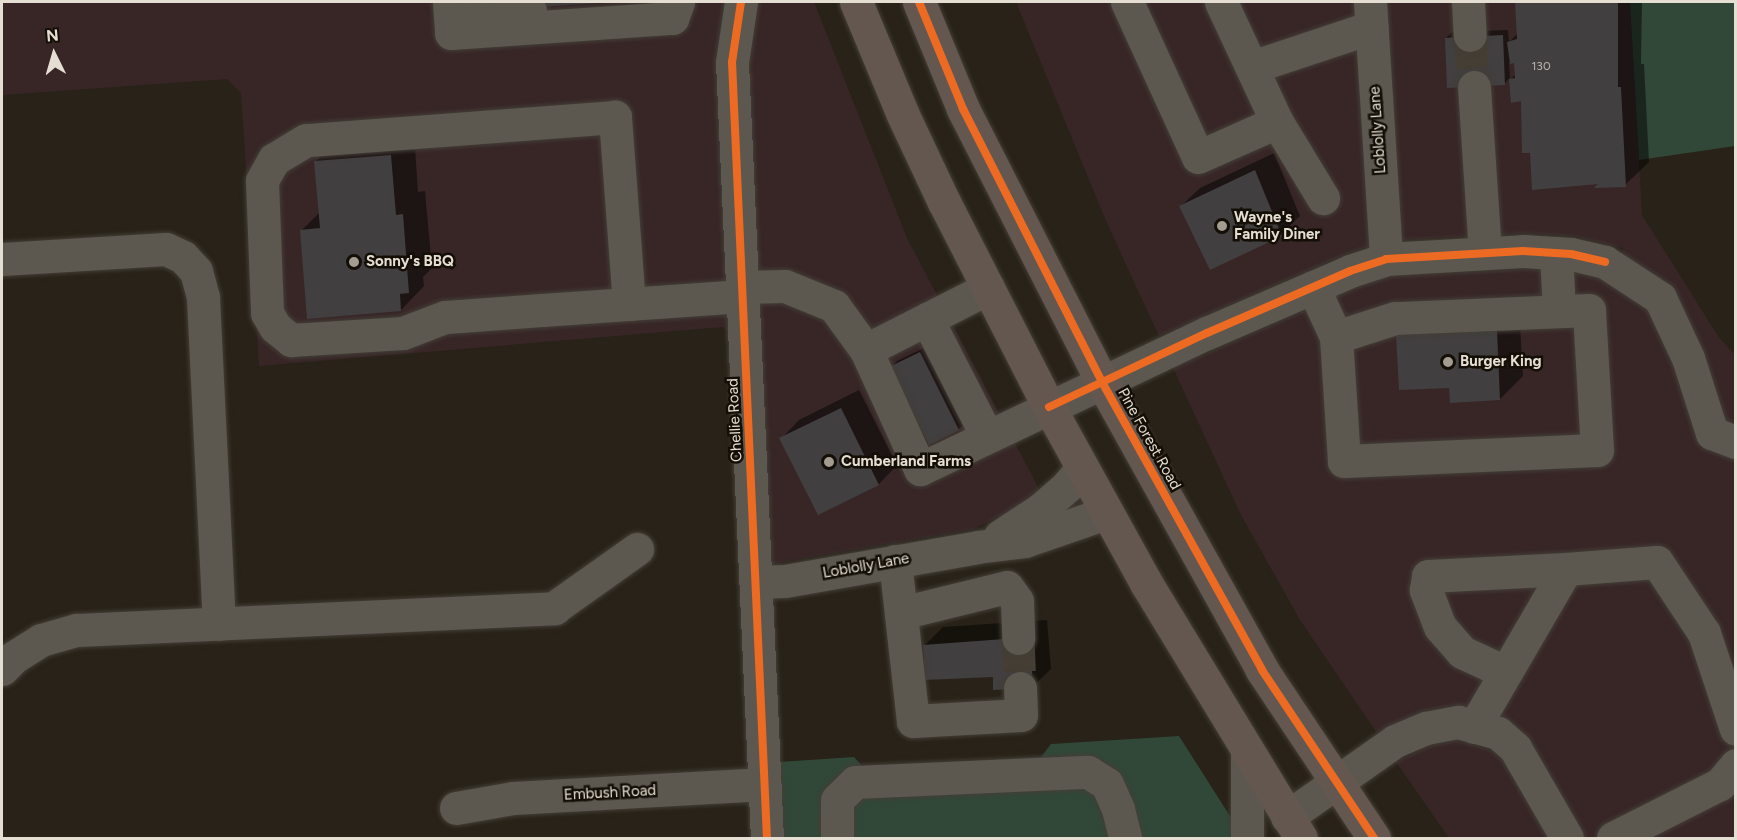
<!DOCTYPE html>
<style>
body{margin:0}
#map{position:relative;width:1737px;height:840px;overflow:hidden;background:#282218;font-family:Figtree,sans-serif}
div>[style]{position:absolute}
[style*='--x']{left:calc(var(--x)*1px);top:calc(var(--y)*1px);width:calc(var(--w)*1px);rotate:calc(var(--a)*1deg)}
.commercial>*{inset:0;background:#382627}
.green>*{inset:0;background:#314838}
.shadow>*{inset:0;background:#0007}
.building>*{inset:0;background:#423f40}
.minor-tunnel>*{height:33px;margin-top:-16.5px;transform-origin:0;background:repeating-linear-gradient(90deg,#443e34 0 33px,transparent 0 49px)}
.roads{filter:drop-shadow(0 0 2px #433e36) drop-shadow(0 0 2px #433e36)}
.minor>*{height:33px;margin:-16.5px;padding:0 16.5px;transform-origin:16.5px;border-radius:16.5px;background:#5c5850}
.major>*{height:33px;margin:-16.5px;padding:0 16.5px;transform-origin:16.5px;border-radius:16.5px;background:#64574f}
.cycleway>*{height:8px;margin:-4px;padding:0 4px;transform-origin:4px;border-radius:4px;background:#ed6a23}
.dots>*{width:16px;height:16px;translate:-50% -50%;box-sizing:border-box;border:3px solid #130e06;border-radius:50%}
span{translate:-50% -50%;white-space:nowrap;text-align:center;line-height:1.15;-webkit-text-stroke:5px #130e06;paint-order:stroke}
.number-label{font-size:12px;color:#bcb6ae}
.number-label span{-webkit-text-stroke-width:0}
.street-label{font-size:15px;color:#e5ded2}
.poi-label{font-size:15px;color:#e5ded2;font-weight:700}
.left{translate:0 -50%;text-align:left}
.frame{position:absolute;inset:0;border:3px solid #e5ded2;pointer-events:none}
.north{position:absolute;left:24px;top:24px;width:60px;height:60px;-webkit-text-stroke:4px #130e06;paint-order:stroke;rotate:355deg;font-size:16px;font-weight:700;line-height:24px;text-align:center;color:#e5ded2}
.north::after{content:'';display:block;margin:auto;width:21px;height:27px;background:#e5ded2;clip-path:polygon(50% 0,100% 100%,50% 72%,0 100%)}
</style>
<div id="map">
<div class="commercial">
<div style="clip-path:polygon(2px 2px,725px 2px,717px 59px,729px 332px,723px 327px,259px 366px,241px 93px,227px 79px,2px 95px)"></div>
<div style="clip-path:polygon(757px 2px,814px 2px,907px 238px,1039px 489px,1007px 513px,973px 529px,770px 564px,747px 63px,752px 17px)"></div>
<div style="clip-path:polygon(1016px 2px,1355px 2px,1370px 246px,1344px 255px,1159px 336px,1106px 221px)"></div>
<div style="clip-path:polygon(1386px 2px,1630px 2px,1642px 215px,1718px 336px,1735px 355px,1735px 838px,1585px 838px,1524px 734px,1501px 716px,1455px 705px,1421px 712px,1377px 733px,1300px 620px,1241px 515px,1173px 368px,1355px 288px,1390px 276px,1523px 269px,1570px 271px,1617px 282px,1623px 248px,1574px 236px,1523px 233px,1401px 240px)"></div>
<div style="clip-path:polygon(1457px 740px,1491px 750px,1504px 760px,1549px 838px,1449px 838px,1396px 762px,1431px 745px)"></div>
</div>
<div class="green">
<div style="clip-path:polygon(1630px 2px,1735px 2px,1735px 146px,1639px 160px)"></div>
<div style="clip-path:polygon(1179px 736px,1244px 838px,782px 838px,779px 762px,854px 757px,863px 767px,1041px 757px,1051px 744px)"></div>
</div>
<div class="shadow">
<div style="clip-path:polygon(517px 2px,601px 2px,525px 6px)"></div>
<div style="clip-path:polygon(1517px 2px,1642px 2px,1641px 64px,1644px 64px,1649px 162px,1625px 185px,1602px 182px,1532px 152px,1522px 100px,1511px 79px,1517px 73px,1516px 62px,1509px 62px,1510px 78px,1504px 84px,1446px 38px,1452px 32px,1508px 30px,1509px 42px,1518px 33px)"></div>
<div style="clip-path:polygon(414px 133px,418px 192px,425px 191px,432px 268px,423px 277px,424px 286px,401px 310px,301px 231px,320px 212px,316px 161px,339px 138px)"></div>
<div style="clip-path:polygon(1274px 153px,1300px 216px,1281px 234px,1211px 268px,1181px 206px,1200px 188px)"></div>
<div style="clip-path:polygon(1519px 308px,1523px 376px,1500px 399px,1451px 386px,1398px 336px,1421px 313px)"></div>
<div style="clip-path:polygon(926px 347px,965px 423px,959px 429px,929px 443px,891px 367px,897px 361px)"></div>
<div style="clip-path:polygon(859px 390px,897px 465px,879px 484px,818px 513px,781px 439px,799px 420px)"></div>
<div style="clip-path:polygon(1047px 620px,1051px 669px,1032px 687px,994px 675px,924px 646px,943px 627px)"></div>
</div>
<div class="building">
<div style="clip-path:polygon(514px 2px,597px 2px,597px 3px,525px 8px)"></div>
<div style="clip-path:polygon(1515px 2px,1618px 2px,1618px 87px,1621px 87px,1626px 187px,1594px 188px,1598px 184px,1532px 190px,1530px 153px,1522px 153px,1521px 101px,1511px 103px,1509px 79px,1515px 78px,1514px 63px,1510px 64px,1507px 42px,1517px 39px)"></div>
<div style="clip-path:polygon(1503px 35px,1505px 85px,1447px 88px,1445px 38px)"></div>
<div style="clip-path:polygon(391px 155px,396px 215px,403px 214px,409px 293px,400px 294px,401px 311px,307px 319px,300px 230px,320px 228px,314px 161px)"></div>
<div style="clip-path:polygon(1255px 170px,1282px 236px,1210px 270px,1179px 206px)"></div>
<div style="clip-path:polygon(1497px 330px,1500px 400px,1450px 403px,1449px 388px,1399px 390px,1396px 335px)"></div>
<div style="clip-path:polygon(920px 352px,959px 430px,929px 445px,889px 367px)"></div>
<div style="clip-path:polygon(841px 408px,879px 485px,818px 515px,779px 438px)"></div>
<div style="clip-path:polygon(1030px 637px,1033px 688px,993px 690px,993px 677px,925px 680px,923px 645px)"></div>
</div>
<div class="minor-tunnel">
<div style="--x:1470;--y:35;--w:52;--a:85.6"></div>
<div style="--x:1018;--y:638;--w:50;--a:87.7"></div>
</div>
<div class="roads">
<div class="minor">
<div style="--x:449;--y:2;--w:31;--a:86"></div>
<div style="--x:451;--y:33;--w:222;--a:-3.9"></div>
<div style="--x:672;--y:18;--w:17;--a:-69"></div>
<div style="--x:474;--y:2;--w:16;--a:27"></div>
<div style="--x:488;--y:9;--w:16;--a:11"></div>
<div style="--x:504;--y:12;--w:26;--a:-4"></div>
<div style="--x:741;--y:2;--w:61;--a:98.5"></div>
<div style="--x:732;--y:62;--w:777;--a:87.42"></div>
<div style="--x:1127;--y:2;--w:170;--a:65.4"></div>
<div style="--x:1198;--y:157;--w:86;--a:-23.9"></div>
<div style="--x:1221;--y:2;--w:132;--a:65"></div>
<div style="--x:1277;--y:122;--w:89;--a:58.8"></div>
<div style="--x:1370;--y:2;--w:257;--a:86.4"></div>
<div style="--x:1468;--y:2;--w:33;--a:87"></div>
<div style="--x:1252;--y:67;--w:126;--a:-18.4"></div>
<div style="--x:1474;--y:87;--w:166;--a:86.2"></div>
<div style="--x:1556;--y:253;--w:58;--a:87"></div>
<div style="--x:2;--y:259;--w:164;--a:-3.5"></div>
<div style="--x:166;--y:249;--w:19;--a:25"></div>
<div style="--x:183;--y:257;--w:19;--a:47"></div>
<div style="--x:196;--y:271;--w:28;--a:75"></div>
<div style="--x:203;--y:298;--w:326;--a:87.2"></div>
<div style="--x:742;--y:287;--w:43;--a:-1.3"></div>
<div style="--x:785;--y:286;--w:53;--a:22.2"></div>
<div style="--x:834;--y:306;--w:54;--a:54"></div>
<div style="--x:866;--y:350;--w:131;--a:65.6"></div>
<div style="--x:920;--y:469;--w:318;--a:-25.4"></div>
<div style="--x:1207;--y:333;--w:156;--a:-23.4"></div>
<div style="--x:1350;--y:271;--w:38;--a:-18"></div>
<div style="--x:1386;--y:259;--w:137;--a:-3.3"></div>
<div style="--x:1523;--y:251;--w:48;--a:3.6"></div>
<div style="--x:1571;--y:254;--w:35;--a:13"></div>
<div style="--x:1605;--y:262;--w:66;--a:33.2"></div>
<div style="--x:1660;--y:298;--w:66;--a:65"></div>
<div style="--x:1688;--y:358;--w:79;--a:72.3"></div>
<div style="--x:1712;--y:433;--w:26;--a:21"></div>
<div style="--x:1313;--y:287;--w:55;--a:65.3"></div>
<div style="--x:1336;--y:337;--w:124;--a:86.3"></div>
<div style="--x:1344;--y:461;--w:253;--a:-2.5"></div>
<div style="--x:1597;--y:450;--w:140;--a:-93.3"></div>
<div style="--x:1589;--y:310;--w:194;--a:177.6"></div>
<div style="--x:1395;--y:318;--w:62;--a:162.1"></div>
<div style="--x:629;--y:304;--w:188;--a:-94.3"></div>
<div style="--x:615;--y:117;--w:310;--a:175.7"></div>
<div style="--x:306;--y:140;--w:37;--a:149"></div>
<div style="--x:274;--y:159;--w:25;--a:119"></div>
<div style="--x:262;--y:181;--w:132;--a:87.8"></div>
<div style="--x:267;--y:313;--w:16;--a:60"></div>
<div style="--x:275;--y:327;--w:21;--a:39"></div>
<div style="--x:291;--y:340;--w:112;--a:-3.6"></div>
<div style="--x:403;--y:333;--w:45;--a:-20.9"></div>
<div style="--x:445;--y:317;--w:15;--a:-4"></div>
<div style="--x:460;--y:316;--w:82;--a:-4.2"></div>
<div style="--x:542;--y:310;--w:201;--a:-4"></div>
<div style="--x:927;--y:319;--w:131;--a:62.9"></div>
<div style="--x:866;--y:350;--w:137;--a:-26.9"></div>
<div style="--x:1000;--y:536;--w:49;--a:-33.4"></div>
<div style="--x:1041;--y:509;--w:35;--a:-41"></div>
<div style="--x:1067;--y:486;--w:23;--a:-50"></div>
<div style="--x:895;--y:561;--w:161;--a:83.6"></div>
<div style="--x:913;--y:721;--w:108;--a:-3.2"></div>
<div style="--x:1021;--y:715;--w:27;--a:-92"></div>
<div style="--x:756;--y:582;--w:29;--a:-2"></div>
<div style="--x:785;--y:581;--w:195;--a:-10"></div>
<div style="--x:977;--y:547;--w:48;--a:-7.1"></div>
<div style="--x:1025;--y:541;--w:86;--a:-19.1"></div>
<div style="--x:901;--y:613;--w:109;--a:-13.8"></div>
<div style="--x:1007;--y:587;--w:17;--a:54"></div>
<div style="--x:1017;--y:601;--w:37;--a:88"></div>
<div style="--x:2;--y:669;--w:17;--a:-45"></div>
<div style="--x:14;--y:657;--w:32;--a:-32"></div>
<div style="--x:41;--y:640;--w:37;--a:-16"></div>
<div style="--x:77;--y:630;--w:478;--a:-2.6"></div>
<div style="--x:554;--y:608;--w:102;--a:-35.4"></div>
<div style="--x:1505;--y:672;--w:47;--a:-155.1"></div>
<div style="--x:1462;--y:652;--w:33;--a:-131"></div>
<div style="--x:1440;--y:627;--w:40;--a:-111"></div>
<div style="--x:1426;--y:590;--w:14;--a:-82"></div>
<div style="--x:1428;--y:576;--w:138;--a:-2.9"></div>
<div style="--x:1474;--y:727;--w:183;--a:-59.8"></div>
<div style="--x:1566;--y:569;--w:91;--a:-4.4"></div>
<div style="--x:1657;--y:562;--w:85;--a:56.5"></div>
<div style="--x:1704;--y:633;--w:101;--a:71.6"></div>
<div style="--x:1247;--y:751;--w:87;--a:90"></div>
<div style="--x:456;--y:808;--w:58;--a:-10"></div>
<div style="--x:513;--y:798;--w:252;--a:-3.2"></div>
<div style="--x:1287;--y:817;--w:132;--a:-35.1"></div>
<div style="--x:1395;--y:741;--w:34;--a:-23"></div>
<div style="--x:1426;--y:728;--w:33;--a:-11"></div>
<div style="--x:1458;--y:722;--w:41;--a:15.4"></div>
<div style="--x:1498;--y:733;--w:23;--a:41"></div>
<div style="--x:1515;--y:748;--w:104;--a:60"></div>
<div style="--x:837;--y:838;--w:38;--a:-90"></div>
<div style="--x:837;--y:800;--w:25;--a:-45"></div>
<div style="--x:855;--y:782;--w:233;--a:-2.5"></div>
<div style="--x:1088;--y:772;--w:22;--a:32"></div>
<div style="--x:1107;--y:784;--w:27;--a:66"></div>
<div style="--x:1118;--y:809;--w:30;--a:76"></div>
<div style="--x:1613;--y:838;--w:120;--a:-26.8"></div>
<div style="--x:1720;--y:784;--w:25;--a:-50"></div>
</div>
<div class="major">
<div style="--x:856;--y:2;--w:122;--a:67.4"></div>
<div style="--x:903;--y:115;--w:96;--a:64.8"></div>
<div style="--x:944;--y:202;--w:230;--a:62.9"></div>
<div style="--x:1049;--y:407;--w:201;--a:61.1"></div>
<div style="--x:1146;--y:583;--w:298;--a:58.7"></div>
<div style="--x:919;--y:2;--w:116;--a:67.6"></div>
<div style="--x:963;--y:109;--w:306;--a:63"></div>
<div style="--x:1102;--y:382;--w:329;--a:60.9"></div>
<div style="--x:1262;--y:670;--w:202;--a:56.3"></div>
</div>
</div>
<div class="cycleway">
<div style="--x:741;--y:2;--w:61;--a:98.5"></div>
<div style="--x:732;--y:62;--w:777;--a:87.42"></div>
<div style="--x:919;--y:2;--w:116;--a:67.6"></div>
<div style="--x:963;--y:109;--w:306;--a:63"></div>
<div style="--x:1102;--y:382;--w:329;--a:60.9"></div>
<div style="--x:1262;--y:670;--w:202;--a:56.3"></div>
<div style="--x:1049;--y:407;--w:174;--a:-25.1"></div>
<div style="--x:1207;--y:333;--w:156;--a:-23.4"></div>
<div style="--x:1350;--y:271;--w:38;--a:-18"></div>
<div style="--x:1386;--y:259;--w:137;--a:-3.3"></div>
<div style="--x:1523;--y:251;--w:48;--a:3.6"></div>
<div style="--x:1571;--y:254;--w:35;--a:13"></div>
</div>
<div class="dots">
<div style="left:1222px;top:226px;background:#a39c91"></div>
<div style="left:354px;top:262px;background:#a39c91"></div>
<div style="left:1448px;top:362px;background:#a39c91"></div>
<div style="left:829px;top:462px;background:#a39c91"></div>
</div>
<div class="number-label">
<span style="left:1541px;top:67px">130</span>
</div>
<div class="street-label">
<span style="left:1378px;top:130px;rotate:-94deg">Loblolly Lane</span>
<span style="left:735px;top:420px;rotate:-93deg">Chellie Road</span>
<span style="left:1149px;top:439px;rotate:61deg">Pine Forest Road</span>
<span style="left:866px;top:566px;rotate:-10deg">Loblolly Lane</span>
<span style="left:610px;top:793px;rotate:-3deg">Embush Road</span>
</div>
<div class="poi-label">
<span class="left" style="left:1234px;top:226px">Wayne's<br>Family Diner</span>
<span class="left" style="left:366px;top:262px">Sonny's BBQ</span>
<span class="left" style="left:1460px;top:362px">Burger King</span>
<span class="left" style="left:841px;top:462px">Cumberland Farms</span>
</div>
<div class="frame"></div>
<div class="north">N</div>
</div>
